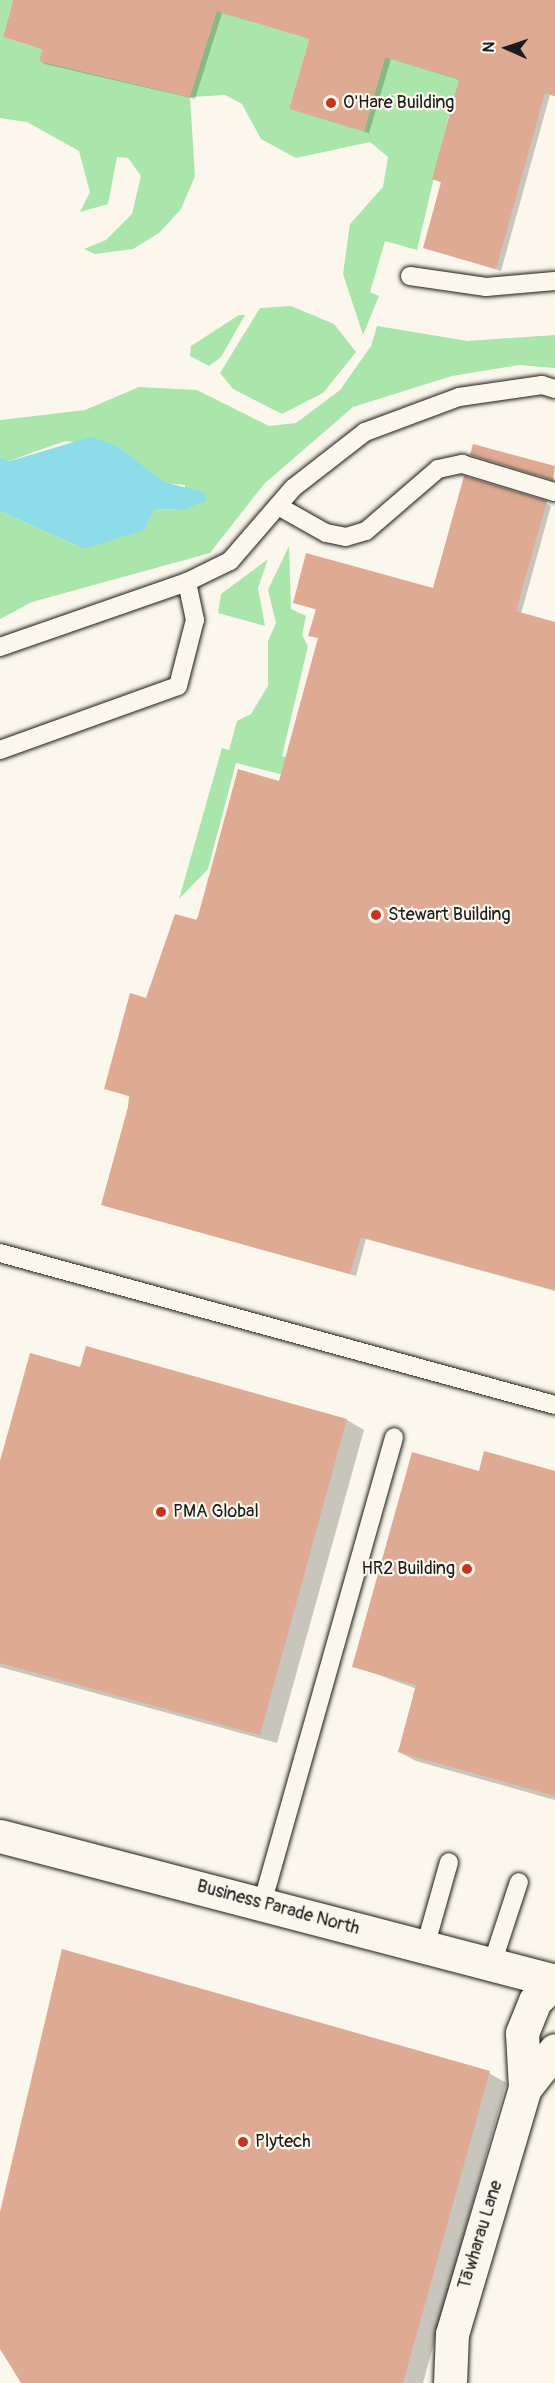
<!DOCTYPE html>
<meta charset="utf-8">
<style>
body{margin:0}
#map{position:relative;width:555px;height:2383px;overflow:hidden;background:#fbf7ec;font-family:Pangolin,sans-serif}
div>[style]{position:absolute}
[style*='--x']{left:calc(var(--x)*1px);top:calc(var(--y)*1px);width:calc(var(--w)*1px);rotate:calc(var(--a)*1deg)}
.green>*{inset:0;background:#aae5ab}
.water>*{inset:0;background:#8ddcea}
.shadow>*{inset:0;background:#0003}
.building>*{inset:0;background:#dfaa93}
.roads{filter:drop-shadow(0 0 2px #1c1c1c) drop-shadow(0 0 2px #1c1c1c)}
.lane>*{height:18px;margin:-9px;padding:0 9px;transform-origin:9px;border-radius:9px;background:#fbf7ec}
.street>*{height:33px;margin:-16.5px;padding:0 16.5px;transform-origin:16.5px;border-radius:16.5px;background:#fbf7ec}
.dots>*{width:16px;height:16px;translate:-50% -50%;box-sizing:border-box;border:3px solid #fbf7ec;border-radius:50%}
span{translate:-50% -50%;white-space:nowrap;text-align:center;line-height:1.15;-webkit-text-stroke:4.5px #fbf7ec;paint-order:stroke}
.poi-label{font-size:18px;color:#1c1c1c}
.left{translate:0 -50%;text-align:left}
.right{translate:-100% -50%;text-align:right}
.street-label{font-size:18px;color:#1c1c1c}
.north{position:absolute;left:477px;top:18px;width:60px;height:60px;-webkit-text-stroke:4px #fbf7ec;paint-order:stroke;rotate:273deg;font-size:16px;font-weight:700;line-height:24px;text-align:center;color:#1c1c1c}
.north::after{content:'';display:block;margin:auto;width:21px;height:27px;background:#1c1c1c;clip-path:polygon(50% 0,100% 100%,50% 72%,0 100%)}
</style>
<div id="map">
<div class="green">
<div style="clip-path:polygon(0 0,13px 0,3px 37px,42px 49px,39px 61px,189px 97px,194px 4px,309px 39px,289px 109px,364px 131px,385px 57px,467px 81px,448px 118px,417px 250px,385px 241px,370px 292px,379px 296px,363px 335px,343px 274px,350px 224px,383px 187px,388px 157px,370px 142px,296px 158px,261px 139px,242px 104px,225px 95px,190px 97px,195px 176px,181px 209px,159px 233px,133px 249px,95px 254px,84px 249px,106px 240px,132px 214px,141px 176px,128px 158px,117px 157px,108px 204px,80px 212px,90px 192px,79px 151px,27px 122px,0 118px)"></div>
<div style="clip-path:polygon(291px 306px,334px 324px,356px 352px,323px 393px,282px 414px,233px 389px,220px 373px,260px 308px)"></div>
<div style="clip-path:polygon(239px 315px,245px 315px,221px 357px,209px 366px,190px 356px,191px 346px)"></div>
<div style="clip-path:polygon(377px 326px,468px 341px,555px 335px,555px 368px,519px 365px,452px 376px,353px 407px,264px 484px,210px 553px,32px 602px,0 619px,0 511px,84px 549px,153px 509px,183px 510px,185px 485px,164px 483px,119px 447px,65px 441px,9px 461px,0 457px,0 420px,85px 410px,139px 387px,197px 390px,269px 426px,296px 423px,340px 390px,371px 346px)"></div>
<div style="clip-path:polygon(289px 546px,291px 609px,306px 616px,302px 635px,308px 646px,282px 756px,318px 768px,312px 782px,236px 763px,208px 869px,179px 899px,222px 748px,229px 750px,237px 721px,251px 714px,268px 686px,268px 641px,276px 623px,268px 590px)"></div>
<div style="clip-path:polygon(268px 559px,258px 588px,265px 626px,218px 613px,221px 594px)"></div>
</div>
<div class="water">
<div style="clip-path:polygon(91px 437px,119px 447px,164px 482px,206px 493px,205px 501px,183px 510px,154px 509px,144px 530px,84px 549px,0 511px,0 457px,10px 461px)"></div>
</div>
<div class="shadow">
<div style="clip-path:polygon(15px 0,555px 0,555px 96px,550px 95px,501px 271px,424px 248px,442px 183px,433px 179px,460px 80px,391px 59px,369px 133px,296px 111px,311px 39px,222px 13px,195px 99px,45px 64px,40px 61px,44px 50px,5px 36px)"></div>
<div style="clip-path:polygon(546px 503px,551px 506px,521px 614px,555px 624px,555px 1291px,366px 1239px,356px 1276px,103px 1205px,131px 1097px,106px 1088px,147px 1000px,280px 782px,320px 639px,310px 635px,317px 610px,294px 602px,434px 590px)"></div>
<div style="clip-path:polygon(87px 1348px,347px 1420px,364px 1430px,277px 1743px,0 1667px,0 1466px,81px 1369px)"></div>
<div style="clip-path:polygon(480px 1473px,555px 1473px,555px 1800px,416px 1761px,399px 1752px,417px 1689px,354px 1666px)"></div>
<div style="clip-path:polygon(489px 2073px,506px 2083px,423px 2383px,23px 2383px,0 2346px,0 2219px)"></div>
</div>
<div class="building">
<div style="clip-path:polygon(13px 0,555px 0,555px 96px,545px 93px,496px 269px,423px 248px,441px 182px,432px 179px,459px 79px,385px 57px,364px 131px,289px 109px,309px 39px,217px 11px,190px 97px,39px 61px,42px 49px,3px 37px)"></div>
<div style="clip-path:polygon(473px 444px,555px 466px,553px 480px,470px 455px)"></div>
<div style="clip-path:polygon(464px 476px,547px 501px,516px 611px,555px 622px,555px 1290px,361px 1237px,350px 1274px,101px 1205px,128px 1107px,129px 1096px,104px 1089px,130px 993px,146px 998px,175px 914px,197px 920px,238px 769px,279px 781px,318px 638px,308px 636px,316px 609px,293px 603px,306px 553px,433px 588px)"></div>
<div style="clip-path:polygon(86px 1346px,347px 1419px,260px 1735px,0 1663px,0 1461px,30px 1353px,80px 1367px)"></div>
<div style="clip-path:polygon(484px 1451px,555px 1471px,555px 1796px,398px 1752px,416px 1685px,352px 1667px,412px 1452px,479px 1471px)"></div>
<div style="clip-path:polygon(62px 1949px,490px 2071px,403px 2383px,21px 2383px,0 2349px,0 2212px)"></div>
</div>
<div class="roads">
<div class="lane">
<div style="--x:410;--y:276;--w:77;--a:8.2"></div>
<div style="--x:486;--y:287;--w:69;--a:-5"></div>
<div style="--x:278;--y:506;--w:55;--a:29.4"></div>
<div style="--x:326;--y:533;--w:20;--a:11"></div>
<div style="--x:346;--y:537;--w:21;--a:-17"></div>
<div style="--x:366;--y:531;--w:95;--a:-40.7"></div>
<div style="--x:438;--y:469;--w:25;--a:-12"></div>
<div style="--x:462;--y:464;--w:97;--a:16.8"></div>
<div style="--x:0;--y:647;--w:198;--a:-19.2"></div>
<div style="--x:187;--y:582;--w:48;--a:-26"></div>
<div style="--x:230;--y:561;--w:96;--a:-49.2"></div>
<div style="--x:293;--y:488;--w:91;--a:-37.9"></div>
<div style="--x:365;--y:432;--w:100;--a:-20.4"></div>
<div style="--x:459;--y:397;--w:84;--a:-8.2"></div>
<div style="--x:542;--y:385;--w:14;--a:17"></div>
<div style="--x:0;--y:750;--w:189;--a:-19.8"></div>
<div style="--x:178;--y:686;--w:68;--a:-75.6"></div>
<div style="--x:195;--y:620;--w:39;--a:-102"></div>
<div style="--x:0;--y:1253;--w:575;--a:15.32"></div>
<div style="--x:262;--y:1904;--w:485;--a:-74.2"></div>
<div style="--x:425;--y:1947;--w:88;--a:-74.2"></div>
<div style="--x:492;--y:1964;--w:86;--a:-71.8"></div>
</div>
<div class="street">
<div style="--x:0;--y:1836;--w:574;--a:14.64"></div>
<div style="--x:525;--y:2088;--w:48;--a:-51.7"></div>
<div style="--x:450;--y:2383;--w:49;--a:-87.7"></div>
<div style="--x:452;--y:2334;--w:257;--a:-73.5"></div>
<div style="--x:525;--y:2088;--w:55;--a:-93.1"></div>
<div style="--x:522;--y:2033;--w:35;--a:-68"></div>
<div style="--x:535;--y:2001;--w:28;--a:-44"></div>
</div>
</div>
<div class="dots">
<div style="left:331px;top:103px;background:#c8321e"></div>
<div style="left:376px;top:915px;background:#c8321e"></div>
<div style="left:161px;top:1512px;background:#c8321e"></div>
<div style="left:467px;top:1569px;background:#c8321e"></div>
<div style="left:243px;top:2142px;background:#c8321e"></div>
</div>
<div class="poi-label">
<span class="left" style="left:343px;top:103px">O'Hare Building</span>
<span class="left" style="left:388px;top:915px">Stewart Building</span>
<span class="left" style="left:173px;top:1512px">PMA Global</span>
<span class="right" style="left:455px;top:1569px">HR2 Building</span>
<span class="left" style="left:255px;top:2142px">Plytech</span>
</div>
<div class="street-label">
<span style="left:278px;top:1908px;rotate:15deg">Business Parade North</span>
<span style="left:481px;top:2235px;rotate:-73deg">Tāwharau Lane</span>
</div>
<div class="north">N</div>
</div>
